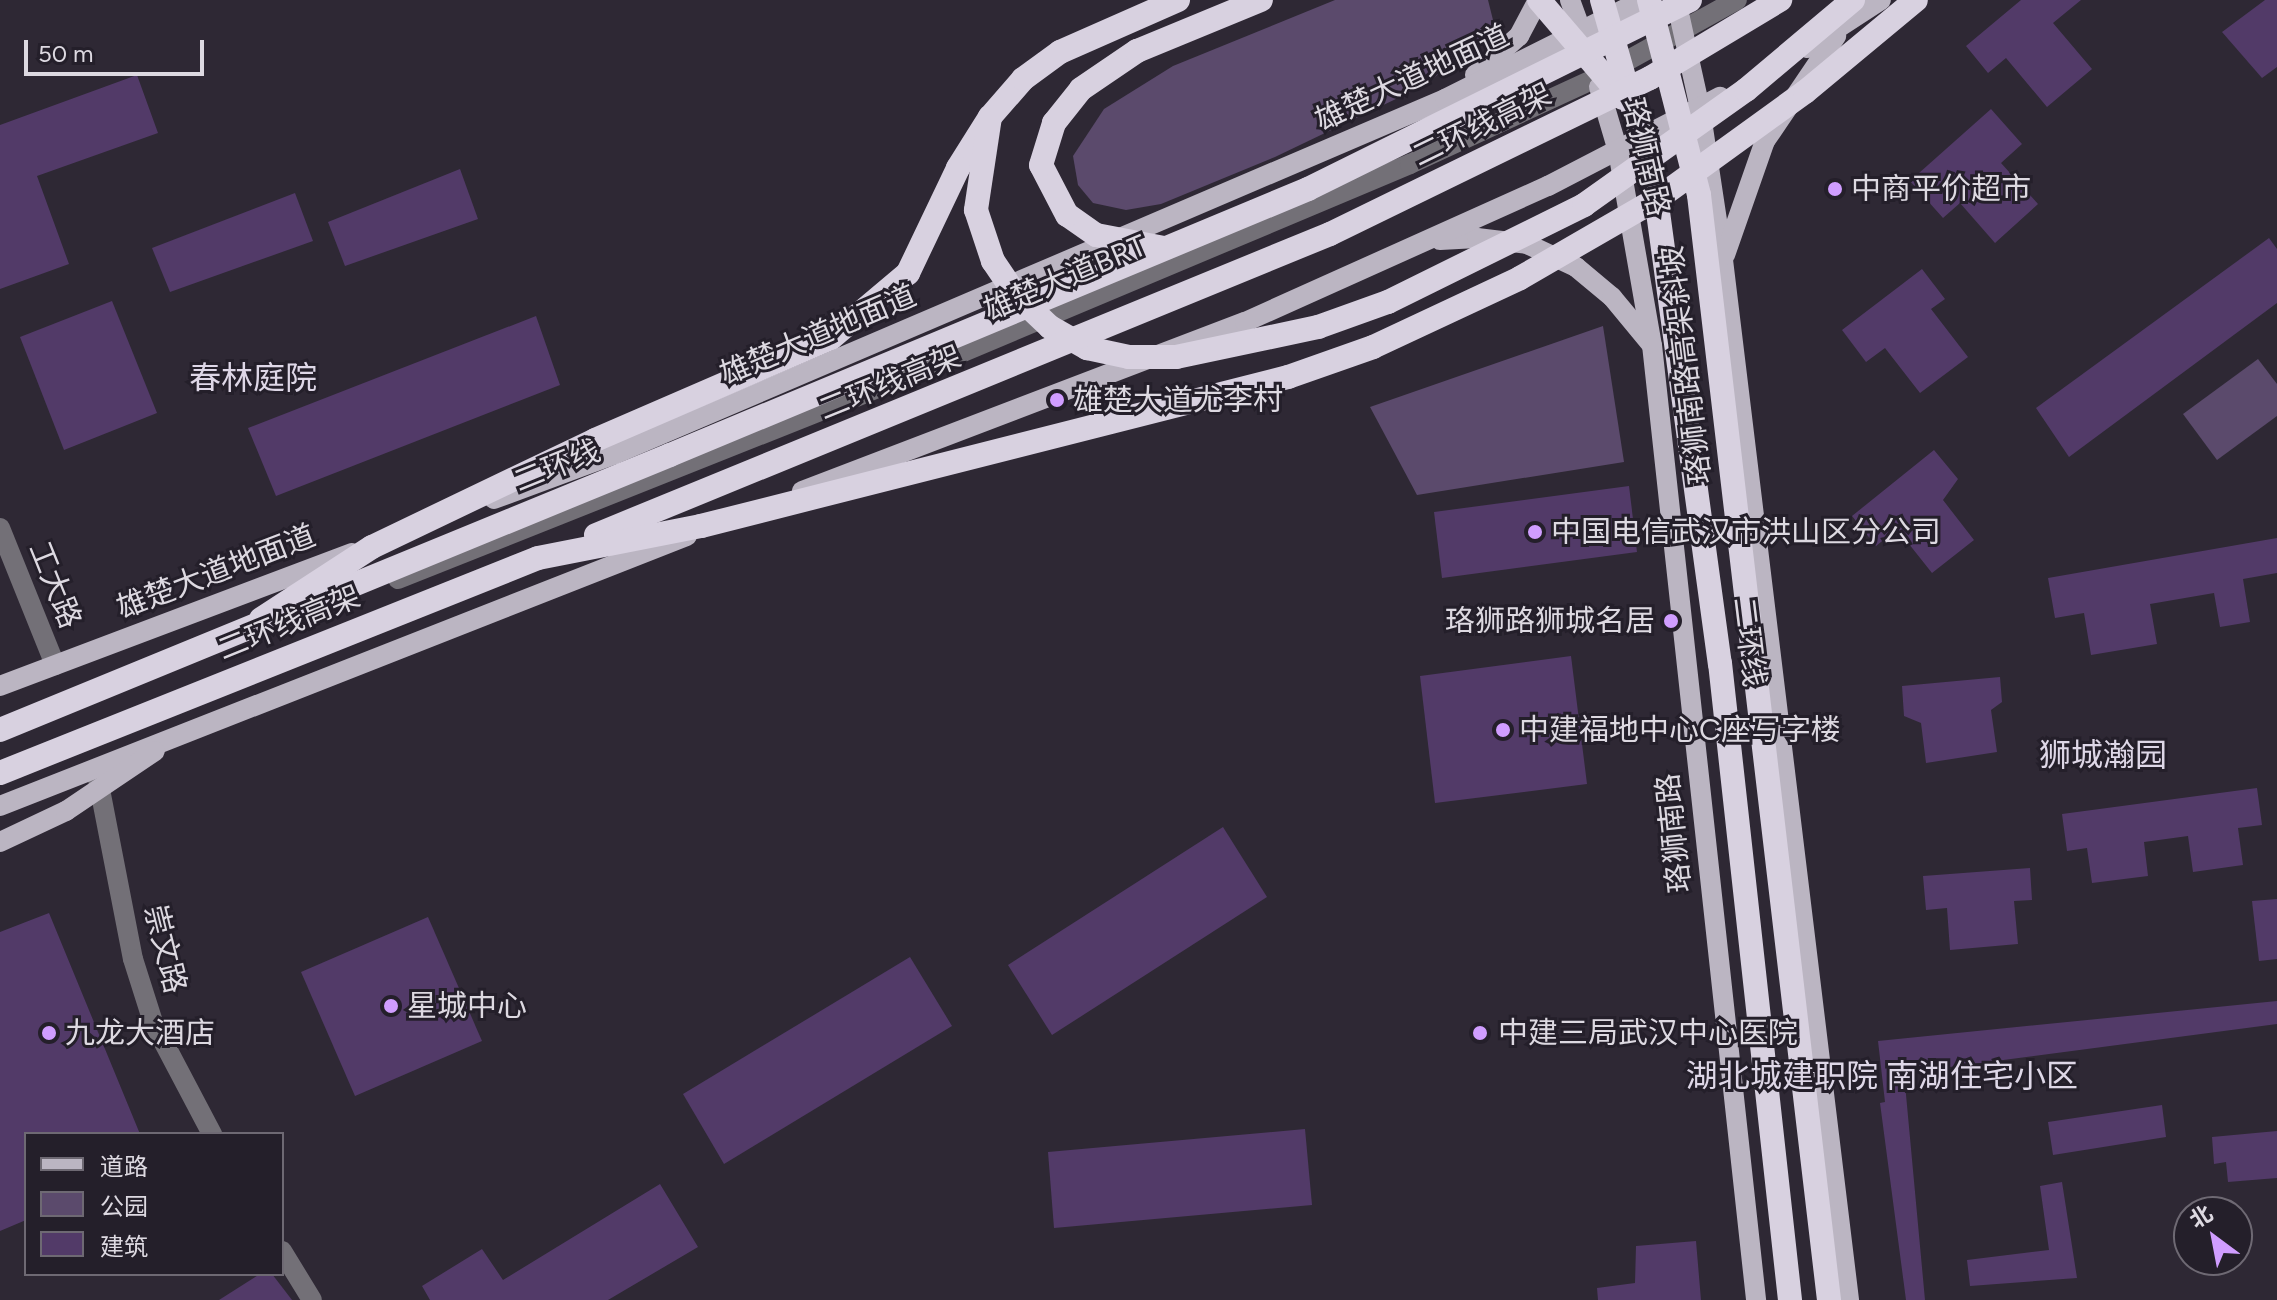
<!DOCTYPE html>
<meta charset="utf-8">
<style>
body{margin:0}
#map{position:relative;width:2277px;height:1300px;overflow:hidden;background:#2e2834;font-family:Figtree,"Noto Sans SC",sans-serif}
div>[style]{position:absolute}
[style*='--x']{left:calc(var(--x)*1px);top:calc(var(--y)*1px);width:calc(var(--w)*1px);rotate:calc(var(--a)*1deg)}
.green>*{inset:0;background:#5b4a6c}
.building>*{inset:0;background:#523a68}
.minor>*{height:20px;margin:-10px;padding:0 10px;transform-origin:10px;border-radius:10px;background:#737077}
.major>*{height:20px;margin:-10px;padding:0 10px;transform-origin:10px;border-radius:10px;background:#bbb5c2}
.highway>*{height:24px;margin:-12px;padding:0 12px;transform-origin:12px;border-radius:12px;background:#d8d1e0}
.highway-bridge>*{height:24px;margin:-12px;padding:0 12px;transform-origin:12px;border-radius:12px;background:#d8d1e0}
.dots>*{width:22px;height:22px;translate:-50% -50%;box-sizing:border-box;border:4px solid #241f2a;border-radius:50%}
span{translate:-50% -50%;white-space:nowrap;text-align:center;line-height:1.15;-webkit-text-stroke:6px #241f2a;paint-order:stroke}
.street-label{font-size:30px;color:#ddd9e1}
.poi-label{font-size:30px;color:#ddd9e1}
.left{translate:0 -50%;text-align:left}
.right{translate:-100% -50%;text-align:right}
.neighbourhood-label{font-size:32px;color:#ded7e7}
.legend{position:absolute;left:24px;top:1132px;width:260px;height:144px;box-sizing:border-box;background:#241f2a;border:2px solid #6e6973;margin:0;padding:10px 14px;list-style:none;font-size:24px;color:#ddd9e1}
.legend li{display:flex;align-items:center;gap:16px;height:40px}
.legend b{width:40px;border:2px solid #6e6973}
.north{position:absolute;left:2173px;top:1196px;width:80px;height:80px;box-sizing:border-box;background:#241f2a;border:2px solid #6e6973;border-radius:50%;rotate:328deg;font-size:22px;font-weight:700;line-height:32px;text-align:center;color:#ddd9e1}
.north::after{content:'';display:block;margin:auto;width:28px;height:36px;background:#d09dff;clip-path:polygon(50% 0,100% 100%,50% 72%,0 100%)}
.scale{position:absolute;left:24px;top:40px;width:180px;height:36px;box-sizing:border-box;border:4px solid #ddd9e1;border-top:0;padding-left:10px;font-size:24px;line-height:28px;white-space:nowrap;color:#ddd9e1;-webkit-text-stroke:6px #241f2a;paint-order:stroke}
</style>
<div id="map">
<div class="green">
<div style="clip-path:polygon(1335px 0,1488px 0,1495px 28px,1425px 85px,1275px 157px,1161px 204px,1126px 210px,1093px 203px,1078px 185px,1073px 156px,1104px 109px,1173px 66px)"></div>
<div style="clip-path:polygon(1603px 326px,1624px 462px,1417px 495px,1370px 407px)"></div>
<div style="clip-path:polygon(2258px 359px,2277px 384px,2277px 416px,2217px 460px,2183px 414px)"></div>
</div>
<div class="building">
<div style="clip-path:polygon(2021px 0,2081px 0,2053px 23px,2092px 69px,2047px 107px,2006px 58px,1988px 73px,1966px 46px)"></div>
<div style="clip-path:polygon(2265px 0,2277px 0,2277px 67px,2262px 78px,2222px 32px)"></div>
<div style="clip-path:polygon(137px 75px,158px 133px,37px 176px,69px 264px,0 289px,0 125px)"></div>
<div style="clip-path:polygon(1991px 109px,2022px 144px,2001px 163px,2038px 204px,1995px 243px,1960px 203px,1943px 218px,1910px 181px)"></div>
<div style="clip-path:polygon(460px 169px,478px 219px,345px 266px,328px 222px)"></div>
<div style="clip-path:polygon(295px 193px,313px 241px,170px 292px,152px 248px)"></div>
<div style="clip-path:polygon(2269px 238px,2277px 249px,2277px 303px,2069px 457px,2036px 408px)"></div>
<div style="clip-path:polygon(1922px 269px,1945px 299px,1931px 309px,1968px 357px,1920px 393px,1885px 348px,1866px 362px,1842px 330px)"></div>
<div style="clip-path:polygon(112px 301px,157px 413px,64px 450px,20px 337px)"></div>
<div style="clip-path:polygon(536px 316px,560px 385px,276px 496px,248px 428px)"></div>
<div style="clip-path:polygon(1934px 450px,1958px 479px,1943px 500px,1974px 540px,1932px 573px,1897px 529px,1876px 546px,1852px 516px)"></div>
<div style="clip-path:polygon(1629px 486px,1637px 552px,1442px 578px,1434px 512px)"></div>
<div style="clip-path:polygon(2277px 538px,2277px 573px,2243px 579px,2250px 622px,2220px 627px,2214px 593px,2150px 604px,2157px 644px,2091px 655px,2084px 613px,2055px 618px,2048px 578px)"></div>
<div style="clip-path:polygon(1571px 656px,1587px 784px,1435px 803px,1420px 676px)"></div>
<div style="clip-path:polygon(2000px 677px,2002px 702px,1991px 710px,1997px 752px,1926px 763px,1921px 723px,1904px 716px,1902px 686px)"></div>
<div style="clip-path:polygon(2257px 788px,2262px 825px,2238px 828px,2243px 865px,2193px 872px,2188px 836px,2144px 842px,2148px 876px,2092px 883px,2087px 848px,2067px 851px,2062px 814px)"></div>
<div style="clip-path:polygon(1223px 827px,1267px 897px,1052px 1035px,1008px 965px)"></div>
<div style="clip-path:polygon(2030px 868px,2032px 900px,2014px 901px,2018px 944px,1950px 950px,1947px 908px,1926px 910px,1923px 876px)"></div>
<div style="clip-path:polygon(2277px 899px,2277px 959px,2259px 961px,2252px 901px)"></div>
<div style="clip-path:polygon(49px 913px,140px 1134px,26px 1134px,26px 1220px,0 1231px,0 932px)"></div>
<div style="clip-path:polygon(428px 917px,482px 1041px,355px 1096px,301px 972px)"></div>
<div style="clip-path:polygon(910px 957px,952px 1026px,724px 1164px,683px 1094px)"></div>
<div style="clip-path:polygon(2277px 1001px,2277px 1024px,1904px 1073px,1925px 1300px,1906px 1300px,1880px 1103px,1885px 1102px,1878px 1041px)"></div>
<div style="clip-path:polygon(2162px 1105px,2166px 1137px,2053px 1155px,2048px 1122px)"></div>
<div style="clip-path:polygon(1305px 1129px,1312px 1205px,1054px 1228px,1048px 1152px)"></div>
<div style="clip-path:polygon(2277px 1131px,2277px 1178px,2228px 1182px,2226px 1162px,2214px 1164px,2212px 1137px)"></div>
<div style="clip-path:polygon(2062px 1182px,2077px 1278px,1970px 1286px,1967px 1260px,2049px 1250px,2040px 1186px)"></div>
<div style="clip-path:polygon(660px 1184px,698px 1247px,608px 1300px,430px 1300px,422px 1286px,482px 1249px,503px 1280px)"></div>
<div style="clip-path:polygon(1696px 1241px,1701px 1300px,1598px 1300px,1597px 1288px,1635px 1283px,1636px 1246px)"></div>
<div style="clip-path:polygon(260px 1274px,272px 1274px,292px 1300px,219px 1300px)"></div>
</div>
<div class="minor">
<div style="--x:0;--y:528;--w:148;--a:68.1"></div>
<div style="--x:398;--y:579;--w:493;--a:-21.7"></div>
<div style="--x:856;--y:397;--w:601;--a:-22.81"></div>
<div style="--x:1410;--y:164;--w:205;--a:-24.8"></div>
<div style="--x:1596;--y:78;--w:161;--a:-29"></div>
<div style="--x:97;--y:774;--w:188;--a:79"></div>
<div style="--x:133;--y:959;--w:66;--a:72.4"></div>
<div style="--x:153;--y:1022;--w:127;--a:62.2"></div>
<div style="--x:282;--y:1251;--w:57;--a:58.5"></div>
</div>
<div class="major">
<div style="--x:1570;--y:0;--w:44;--a:69.9"></div>
<div style="--x:1676;--y:0;--w:111;--a:77.5"></div>
<div style="--x:1700;--y:108;--w:154;--a:81.4"></div>
<div style="--x:1723;--y:260;--w:1048;--a:83.09"></div>
<div style="--x:1807;--y:48;--w:88;--a:-33"></div>
<div style="--x:1475;--y:75;--w:59;--a:-41.6"></div>
<div style="--x:1519;--y:36;--w:41;--a:-62.2"></div>
<div style="--x:1599;--y:87;--w:67;--a:73.5"></div>
<div style="--x:1618;--y:151;--w:197;--a:80.1"></div>
<div style="--x:1652;--y:345;--w:961;--a:83.78"></div>
<div style="--x:1440;--y:240;--w:37;--a:-3"></div>
<div style="--x:1477;--y:238;--w:50;--a:6.8"></div>
<div style="--x:1527;--y:244;--w:54;--a:25.1"></div>
<div style="--x:1576;--y:267;--w:47;--a:39.8"></div>
<div style="--x:1612;--y:297;--w:60;--a:50.4"></div>
<div style="--x:1725;--y:255;--w:121;--a:-70.7"></div>
<div style="--x:1765;--y:141;--w:127;--a:-55.9"></div>
<div style="--x:802;--y:491;--w:474;--a:-20.9"></div>
<div style="--x:1245;--y:322;--w:332;--a:-24.2"></div>
<div style="--x:1548;--y:186;--w:194;--a:-27.4"></div>
<div style="--x:494;--y:499;--w:129;--a:-20.4"></div>
<div style="--x:615;--y:454;--w:903;--a:-23.16"></div>
<div style="--x:1445;--y:99;--w:221;--a:-26.6"></div>
<div style="--x:0;--y:686;--w:376;--a:-20.7"></div>
<div style="--x:0;--y:806;--w:738;--a:-21.46"></div>
<div style="--x:0;--y:842;--w:73;--a:-25.2"></div>
<div style="--x:66;--y:811;--w:107;--a:-34"></div>
</div>
<div class="highway">
<div style="--x:958;--y:168;--w:60;--a:-57.9"></div>
<div style="--x:990;--y:117;--w:50;--a:-49"></div>
<div style="--x:1023;--y:79;--w:46;--a:-36.1"></div>
<div style="--x:1060;--y:52;--w:129;--a:-23.8"></div>
<div style="--x:0;--y:730;--w:724;--a:-22.32"></div>
<div style="--x:0;--y:773;--w:579;--a:-21.78"></div>
</div>
<div class="highway-bridge">
<div style="--x:1539;--y:0;--w:129;--a:49.4"></div>
<div style="--x:1602;--y:0;--w:190;--a:74.1"></div>
<div style="--x:1654;--y:183;--w:485;--a:82.2"></div>
<div style="--x:1720;--y:663;--w:641;--a:83.73"></div>
<div style="--x:1649;--y:0;--w:201;--a:75.6"></div>
<div style="--x:1699;--y:195;--w:1113;--a:83.29"></div>
<div style="--x:990;--y:117;--w:94;--a:98.6"></div>
<div style="--x:976;--y:210;--w:54;--a:71.6"></div>
<div style="--x:993;--y:261;--w:40;--a:56"></div>
<div style="--x:1015;--y:294;--w:48;--a:43.3"></div>
<div style="--x:1050;--y:327;--w:43;--a:29.6"></div>
<div style="--x:1087;--y:348;--w:43;--a:12.1"></div>
<div style="--x:1129;--y:357;--w:47;--a:0"></div>
<div style="--x:1176;--y:357;--w:145;--a:-11.9"></div>
<div style="--x:1318;--y:327;--w:74;--a:-19.7"></div>
<div style="--x:1388;--y:302;--w:219;--a:-26.3"></div>
<div style="--x:1584;--y:205;--w:199;--a:-35.4"></div>
<div style="--x:1746;--y:90;--w:140;--a:-40.1"></div>
<div style="--x:1164;--y:248;--w:69;--a:-169.2"></div>
<div style="--x:1096;--y:235;--w:35;--a:-145"></div>
<div style="--x:1067;--y:215;--w:56;--a:-117.5"></div>
<div style="--x:1041;--y:165;--w:44;--a:-72.8"></div>
<div style="--x:1054;--y:123;--w:43;--a:-51.5"></div>
<div style="--x:1081;--y:89;--w:68;--a:-34.2"></div>
<div style="--x:1137;--y:51;--w:134;--a:-22.4"></div>
<div style="--x:670;--y:455;--w:691;--a:-22.63"></div>
<div style="--x:1308;--y:189;--w:426;--a:-26.3"></div>
<div style="--x:596;--y:535;--w:793;--a:-22.3"></div>
<div style="--x:1330;--y:234;--w:356;--a:-26"></div>
<div style="--x:1650;--y:78;--w:152;--a:-31"></div>
<div style="--x:538;--y:558;--w:166;--a:-11.1"></div>
<div style="--x:701;--y:526;--w:606;--a:-14.24"></div>
<div style="--x:1288;--y:377;--w:90;--a:-19.4"></div>
<div style="--x:1373;--y:347;--w:162;--a:-25.1"></div>
<div style="--x:1520;--y:278;--w:158;--a:-30"></div>
<div style="--x:1657;--y:199;--w:183;--a:-35.9"></div>
<div style="--x:1805;--y:92;--w:144;--a:-39.7"></div>
<div style="--x:261;--y:619;--w:132;--a:-33"></div>
<div style="--x:372;--y:547;--w:247;--a:-25.6"></div>
<div style="--x:595;--y:440;--w:257;--a:-23.4"></div>
<div style="--x:831;--y:338;--w:101;--a:-40.2"></div>
<div style="--x:908;--y:273;--w:116;--a:-64.5"></div>
</div>
<div class="dots">
<div style="left:1835px;top:189px;background:#d09dff"></div>
<div style="left:1057px;top:400px;background:#d09dff"></div>
<div style="left:1535px;top:532px;background:#d09dff"></div>
<div style="left:1671px;top:621px;background:#d09dff"></div>
<div style="left:1503px;top:730px;background:#d09dff"></div>
<div style="left:391px;top:1006px;background:#d09dff"></div>
<div style="left:49px;top:1033px;background:#d09dff"></div>
<div style="left:1480px;top:1033px;background:#d09dff"></div>
</div>
<div class="street-label">
<span style="left:1412px;top:78px;rotate:-25deg">雄楚大道地面道</span>
<span style="left:1482px;top:125px;rotate:-26deg">二环线高架</span>
<span style="left:1646px;top:157px;rotate:77deg">珞狮南路</span>
<span style="left:1065px;top:278px;rotate:-23deg">雄楚大道BRT</span>
<span style="left:818px;top:335px;rotate:-23deg">雄楚大道地面道</span>
<span style="left:1686px;top:365px;rotate:-97deg">珞狮南路高架斜坡</span>
<span style="left:890px;top:383px;rotate:-22deg">二环线高架</span>
<span style="left:557px;top:466px;rotate:-22deg">二环线</span>
<span style="left:216px;top:572px;rotate:-21deg">雄楚大道地面道</span>
<span style="left:55px;top:585px;rotate:68deg">工大路</span>
<span style="left:289px;top:623px;rotate:-22deg">二环线高架</span>
<span style="left:1749px;top:642px;rotate:83deg">二环线</span>
<span style="left:1674px;top:833px;rotate:-96deg">珞狮南路</span>
<span style="left:165px;top:949px;rotate:76deg">崇文路</span>
</div>
<div class="poi-label">
<span class="left" style="left:1851px;top:189px">中商平价超市</span>
<span class="left" style="left:1073px;top:400px">雄楚大道尤李村</span>
<span class="left" style="left:1551px;top:532px">中国电信武汉市洪山区分公司</span>
<span class="right" style="left:1655px;top:621px">珞狮路狮城名居</span>
<span class="left" style="left:1519px;top:730px">中建福地中心C座写字楼</span>
<span class="left" style="left:407px;top:1006px">星城中心</span>
<span class="left" style="left:65px;top:1033px">九龙大酒店</span>
<span class="left" style="left:1498px;top:1033px">中建三局武汉中心医院</span>
</div>
<div class="neighbourhood-label">
<span style="left:253px;top:378px">春林庭院</span>
<span style="left:2103px;top:755px">狮城瀚园</span>
<span style="left:1882px;top:1076px">湖北城建职院 南湖住宅小区</span>
</div>
<ul class="legend">
<li><b style="height:10px;background:#bbb5c2"></b>道路</li>
<li><b style="height:22px;background:#5b4a6c"></b>公园</li>
<li><b style="height:22px;background:#523a68"></b>建筑</li>
</ul>
<div class="north">北</div>
<div class="scale">50 m</div>
</div>
